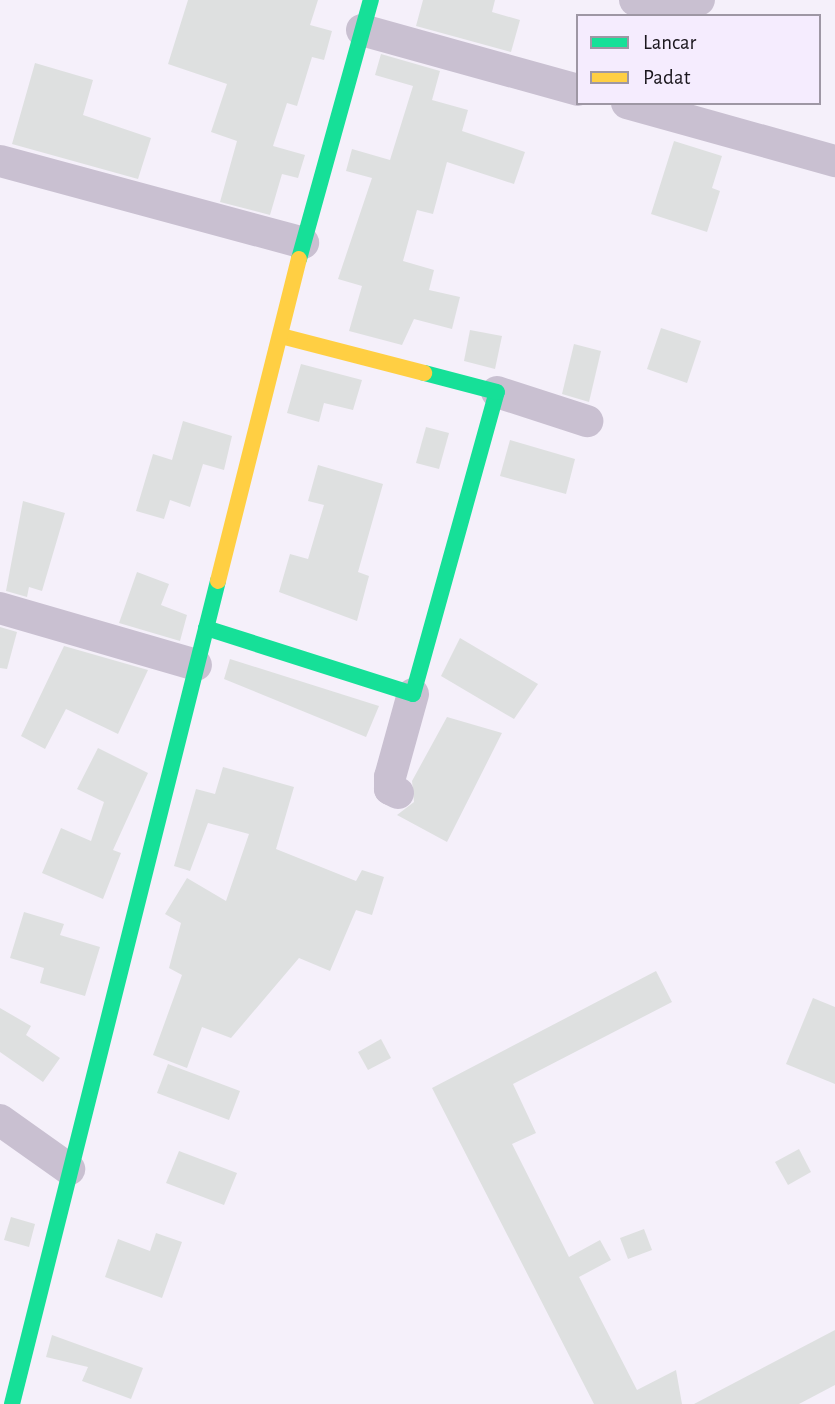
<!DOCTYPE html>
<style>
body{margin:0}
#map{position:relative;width:835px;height:1404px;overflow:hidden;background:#f5f0fa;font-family:"Alegreya Sans",sans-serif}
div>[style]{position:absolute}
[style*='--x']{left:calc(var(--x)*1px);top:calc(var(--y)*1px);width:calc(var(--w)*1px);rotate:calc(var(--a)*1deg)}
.building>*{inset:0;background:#dee0e0}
.street>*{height:32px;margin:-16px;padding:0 16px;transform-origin:16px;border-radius:16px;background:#c9c0d1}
.fast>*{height:16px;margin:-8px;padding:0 8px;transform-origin:8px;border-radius:8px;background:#16e098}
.slow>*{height:16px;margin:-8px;padding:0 8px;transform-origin:8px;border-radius:8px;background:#ffcf43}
span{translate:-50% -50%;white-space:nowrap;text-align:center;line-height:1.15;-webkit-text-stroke:5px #f5ecfe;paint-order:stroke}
.legend{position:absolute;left:576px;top:14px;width:245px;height:91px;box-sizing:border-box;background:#f5ecfe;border:2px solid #9e97a4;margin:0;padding:9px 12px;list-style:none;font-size:21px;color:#1b171e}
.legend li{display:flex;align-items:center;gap:14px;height:35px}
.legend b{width:35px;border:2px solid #9e97a4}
</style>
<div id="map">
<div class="building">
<div style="clip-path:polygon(188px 0,318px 0,310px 25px,332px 31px,324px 60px,312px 57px,297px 106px,287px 103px,273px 146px,305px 155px,298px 178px,282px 174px,270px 215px,220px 202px,237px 141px,211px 132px,227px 84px,168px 64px)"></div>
<div style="clip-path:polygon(423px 0,495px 0,492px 12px,520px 20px,511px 52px,416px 26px)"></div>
<div style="clip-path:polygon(381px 54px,440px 71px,432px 100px,468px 110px,462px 131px,525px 152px,514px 184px,447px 162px,433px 214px,417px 210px,403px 261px,434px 270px,429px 290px,460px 297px,452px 329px,414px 319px,402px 345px,349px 331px,362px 286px,338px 279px,372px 178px,346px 171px,352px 149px,390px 160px,413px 86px,375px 75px)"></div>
<div style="clip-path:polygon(35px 63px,93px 80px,83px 115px,151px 138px,138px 179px,12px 144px)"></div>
<div style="clip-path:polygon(674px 141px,722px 156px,712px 188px,720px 191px,707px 232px,651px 214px)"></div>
<div style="clip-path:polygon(661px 328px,701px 341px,687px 383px,647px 369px)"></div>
<div style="clip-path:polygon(470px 330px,502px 336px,495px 369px,464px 361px)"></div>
<div style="clip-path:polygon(574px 344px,601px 351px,589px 402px,562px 394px)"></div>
<div style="clip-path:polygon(301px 364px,362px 380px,353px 410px,324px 403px,319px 422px,287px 413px)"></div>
<div style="clip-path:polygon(183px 421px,232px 436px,224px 470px,203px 464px,190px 507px,170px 500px,164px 519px,136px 511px,153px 454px,172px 460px)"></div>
<div style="clip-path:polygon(426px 427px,449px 433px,439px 469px,416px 463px)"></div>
<div style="clip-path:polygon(510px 440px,575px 459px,566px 494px,500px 476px)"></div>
<div style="clip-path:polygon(318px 465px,383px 484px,358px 572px,369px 576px,357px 621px,279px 592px,290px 554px,308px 559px,324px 505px,308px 501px)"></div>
<div style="clip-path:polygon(23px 501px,65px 513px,42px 591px,29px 587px,27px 597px,6px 591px)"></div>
<div style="clip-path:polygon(137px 572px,169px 584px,161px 605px,187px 615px,180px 641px,119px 623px)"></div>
<div style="clip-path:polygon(0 627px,17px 632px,7px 669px,0 668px)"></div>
<div style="clip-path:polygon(460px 638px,538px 684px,514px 719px,441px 676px)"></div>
<div style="clip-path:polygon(64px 646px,148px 670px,118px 734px,66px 709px,45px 749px,21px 736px)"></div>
<div style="clip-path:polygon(230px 659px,379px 706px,366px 737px,224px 679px)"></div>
<div style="clip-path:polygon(447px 717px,502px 733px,447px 842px,397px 815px,414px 802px,412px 781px)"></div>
<div style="clip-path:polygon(98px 748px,148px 773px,113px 850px,121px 853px,103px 899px,42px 873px,61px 828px,91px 841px,104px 802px,77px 789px)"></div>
<div style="clip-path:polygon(223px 767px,294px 787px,276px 849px,356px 881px,362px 870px,384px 877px,372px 915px,356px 910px,330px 971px,299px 958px,231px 1038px,202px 1027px,187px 1068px,153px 1055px,182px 975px,169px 968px,181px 923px,165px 914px,187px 878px,226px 901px,249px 834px,208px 823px,190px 871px,174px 866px,196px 789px,215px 794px)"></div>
<div style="clip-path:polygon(24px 912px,64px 924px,60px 935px,100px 947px,85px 996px,40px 983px,44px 968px,10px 958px)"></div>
<div style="clip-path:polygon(656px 971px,672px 1002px,513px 1084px,536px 1133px,512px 1144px,569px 1257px,600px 1240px,611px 1260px,579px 1277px,637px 1390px,676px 1370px,682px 1404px,594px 1404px,432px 1088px)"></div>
<div style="clip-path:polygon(813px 998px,835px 1007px,835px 1084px,786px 1064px)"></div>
<div style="clip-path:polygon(0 1008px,31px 1026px,26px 1035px,60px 1058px,43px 1082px,0 1052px)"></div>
<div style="clip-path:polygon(381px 1039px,391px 1058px,368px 1070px,358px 1052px)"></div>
<div style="clip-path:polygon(168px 1064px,240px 1091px,229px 1120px,157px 1093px)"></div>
<div style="clip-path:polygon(799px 1149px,811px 1172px,788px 1185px,775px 1162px)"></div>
<div style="clip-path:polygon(179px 1151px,237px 1173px,224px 1205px,166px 1183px)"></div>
<div style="clip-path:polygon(11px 1217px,35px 1224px,29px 1247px,4px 1240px)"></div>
<div style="clip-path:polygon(644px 1229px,652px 1250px,628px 1259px,620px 1238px)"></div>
<div style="clip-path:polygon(156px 1233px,182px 1242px,162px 1298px,105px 1277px,118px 1239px,150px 1251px)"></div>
<div style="clip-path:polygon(835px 1330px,835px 1385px,799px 1404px,694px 1404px)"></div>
<div style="clip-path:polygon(52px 1335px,143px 1368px,131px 1399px,82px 1381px,88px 1367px,46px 1357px)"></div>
</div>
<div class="street">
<div style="--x:635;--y:0;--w:41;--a:14"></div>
<div style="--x:675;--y:10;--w:26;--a:-23"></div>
<div style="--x:362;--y:30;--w:224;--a:15.5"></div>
<div style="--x:627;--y:103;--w:216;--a:15.6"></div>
<div style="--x:0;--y:161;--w:314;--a:15.1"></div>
<div style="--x:497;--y:392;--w:95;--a:17.9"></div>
<div style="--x:0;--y:608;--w:204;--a:16.2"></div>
<div style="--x:398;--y:793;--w:9;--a:-153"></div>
<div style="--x:390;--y:789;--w:12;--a:-90"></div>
<div style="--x:390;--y:777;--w:86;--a:-74.5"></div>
<div style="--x:0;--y:1120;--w:85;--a:35.4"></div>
</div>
<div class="fast">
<div style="--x:299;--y:259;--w:269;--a:-74.5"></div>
<div style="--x:206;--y:628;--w:217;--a:17.7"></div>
<div style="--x:413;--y:694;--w:313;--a:-74.5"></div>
<div style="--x:497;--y:392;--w:75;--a:-165.4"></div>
<div style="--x:12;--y:1404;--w:848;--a:-75.95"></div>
</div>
<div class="slow">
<div style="--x:281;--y:336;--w:148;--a:14.5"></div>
<div style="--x:218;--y:581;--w:332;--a:-75.9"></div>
</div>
<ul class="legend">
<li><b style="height:9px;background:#16e098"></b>Lancar</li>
<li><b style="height:9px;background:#ffcf43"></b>Padat</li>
</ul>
</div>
